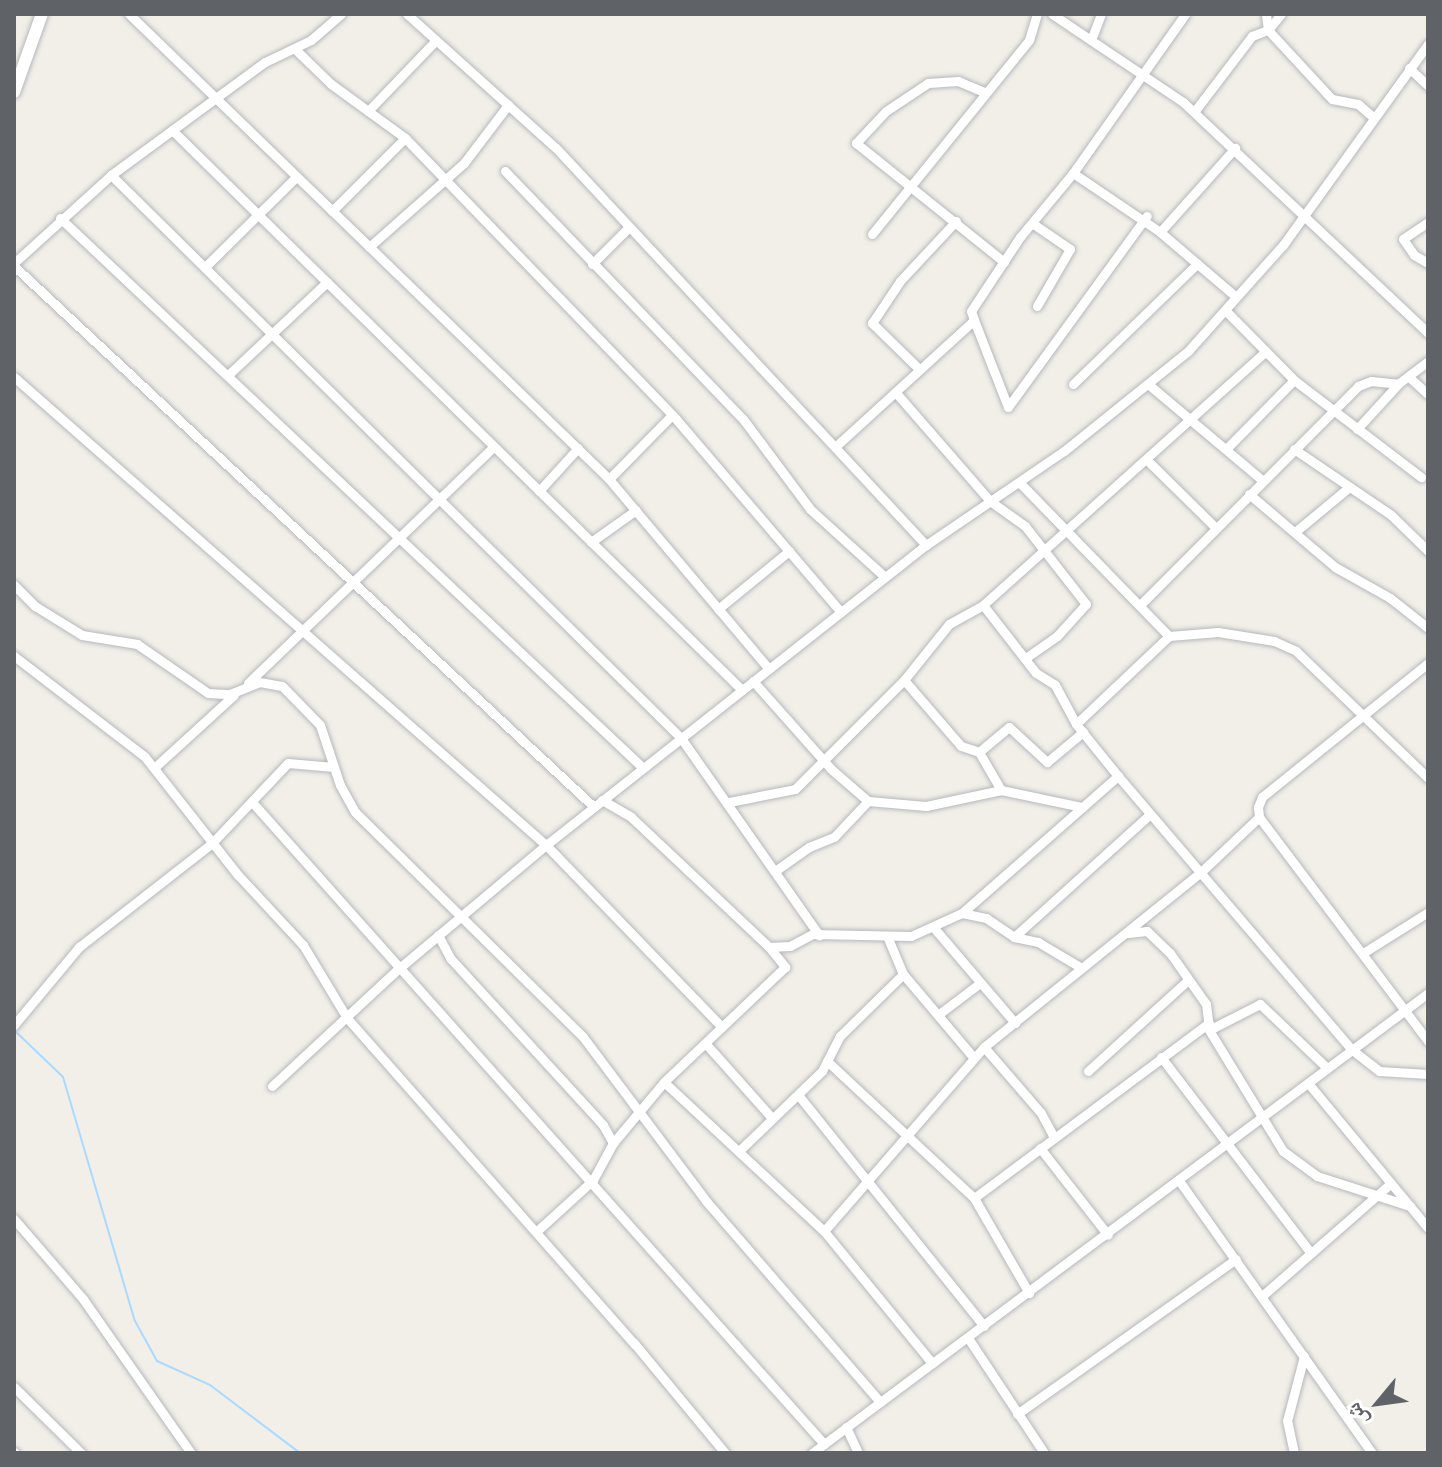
<!DOCTYPE html>
<meta charset="utf-8">
<style>
body{margin:0}
#map{position:relative;width:1442px;height:1467px;overflow:hidden;background:#f1efe8;font-family:"Roboto Condensed","Noto Naskh Arabic",sans-serif}
div>[style]{position:absolute}
[style*='--x']{left:calc(var(--x)*1px);top:calc(var(--y)*1px);width:calc(var(--w)*1px);rotate:calc(var(--a)*1deg)}
.stream>*{height:2px;margin:-1px;padding:0 1px;transform-origin:1px;border-radius:1px;background:#aadaff}
.roads{filter:drop-shadow(0 0 2px #b5b8bc) drop-shadow(0 0 2px #b5b8bc)}
.minor>*{height:9px;margin:-4.5px;padding:0 4.5px;transform-origin:4.5px;border-radius:4.5px;background:#fff}
.secondary>*{height:12px;margin:-6px;padding:0 6px;transform-origin:6px;border-radius:6px;background:#fff}
span{translate:-50% -50%;white-space:nowrap;text-align:center;line-height:1.15;-webkit-text-stroke:6px #fff;paint-order:stroke}
.frame{position:absolute;inset:0;border:16px solid #5f6368;pointer-events:none}
.north{position:absolute;left:1338px;top:1363px;width:80px;height:80px;-webkit-text-stroke:6px #fff;paint-order:stroke;rotate:241deg;font-size:22px;font-weight:700;line-height:32px;text-align:center;color:#5f6368}
.north::after{content:'';display:block;margin:auto;width:28px;height:36px;background:#5f6368;clip-path:polygon(50% 0,100% 100%,50% 72%,0 100%)}
</style>
<div id="map">
<div class="stream">
<div style="--x:14;--y:1030;--w:68;--a:43.8"></div>
<div style="--x:63;--y:1077;--w:254;--a:73.6"></div>
<div style="--x:135;--y:1321;--w:46;--a:61.2"></div>
<div style="--x:157;--y:1361;--w:58;--a:24.4"></div>
<div style="--x:210;--y:1385;--w:113;--a:37.1"></div>
</div>
<div class="roads">
<div class="minor">
<div style="--x:129;--y:14;--w:668;--a:44.09"></div>
<div style="--x:609;--y:479;--w:248;--a:49.9"></div>
<div style="--x:407;--y:14;--w:200;--a:42"></div>
<div style="--x:556;--y:148;--w:543;--a:47.02"></div>
<div style="--x:1052;--y:14;--w:158;--a:33.9"></div>
<div style="--x:1183;--y:102;--w:337;--a:43.3"></div>
<div style="--x:1266;--y:14;--w:16;--a:83"></div>
<div style="--x:1268;--y:30;--w:94;--a:47.2"></div>
<div style="--x:1332;--y:99;--w:26;--a:11"></div>
<div style="--x:1358;--y:104;--w:18;--a:41"></div>
<div style="--x:1091;--y:40;--w:28;--a:-69"></div>
<div style="--x:295;--y:49;--w:50;--a:44.2"></div>
<div style="--x:331;--y:84;--w:92;--a:36.1"></div>
<div style="--x:405;--y:138;--w:390;--a:46"></div>
<div style="--x:676;--y:419;--w:254;--a:49.5"></div>
<div style="--x:1409;--y:68;--w:26;--a:43"></div>
<div style="--x:984;--y:92;--w:28;--a:-157"></div>
<div style="--x:958;--y:81;--w:30;--a:176"></div>
<div style="--x:928;--y:83;--w:50;--a:146.3"></div>
<div style="--x:886;--y:111;--w:44;--a:133.2"></div>
<div style="--x:856;--y:143;--w:190;--a:38.8"></div>
<div style="--x:368;--y:111;--w:98;--a:-46.2"></div>
<div style="--x:1194;--y:112;--w:96;--a:-52.7"></div>
<div style="--x:1252;--y:36;--w:17;--a:-21"></div>
<div style="--x:1268;--y:30;--w:21;--a:-51"></div>
<div style="--x:172;--y:130;--w:799;--a:44.49"></div>
<div style="--x:505;--y:171;--w:344;--a:46.2"></div>
<div style="--x:743;--y:419;--w:112;--a:53.3"></div>
<div style="--x:810;--y:509;--w:101;--a:42.2"></div>
<div style="--x:1073;--y:173;--w:105;--a:34.1"></div>
<div style="--x:1160;--y:232;--w:100;--a:40.5"></div>
<div style="--x:111;--y:175;--w:801;--a:44.65"></div>
<div style="--x:681;--y:738;--w:241;--a:55"></div>
<div style="--x:332;--y:211;--w:103;--a:-45"></div>
<div style="--x:60;--y:218;--w:801;--a:43.33"></div>
<div style="--x:1428;--y:222;--w:30;--a:146"></div>
<div style="--x:1403;--y:239;--w:19;--a:55"></div>
<div style="--x:1414;--y:255;--w:16;--a:30"></div>
<div style="--x:1032;--y:223;--w:46;--a:34.4"></div>
<div style="--x:1070;--y:249;--w:66;--a:120.1"></div>
<div style="--x:1160;--y:232;--w:113;--a:-48.2"></div>
<div style="--x:872;--y:234;--w:250;--a:-51"></div>
<div style="--x:1029;--y:40;--w:27;--a:-73"></div>
<div style="--x:369;--y:247;--w:127;--a:-41.5"></div>
<div style="--x:464;--y:163;--w:73;--a:-52.8"></div>
<div style="--x:14;--y:263;--w:131;--a:-42.2"></div>
<div style="--x:111;--y:175;--w:191;--a:-36.3"></div>
<div style="--x:265;--y:62;--w:51;--a:-25.6"></div>
<div style="--x:311;--y:40;--w:40;--a:-41"></div>
<div style="--x:592;--y:264;--w:52;--a:-45"></div>
<div style="--x:14;--y:266;--w:793;--a:43.01"></div>
<div style="--x:205;--y:267;--w:128;--a:-44.7"></div>
<div style="--x:1225;--y:310;--w:98;--a:45.4"></div>
<div style="--x:1294;--y:380;--w:160;--a:37.4"></div>
<div style="--x:974;--y:320;--w:9;--a:-108"></div>
<div style="--x:971;--y:311;--w:89;--a:-56.5"></div>
<div style="--x:1020;--y:237;--w:83;--a:-50.4"></div>
<div style="--x:1073;--y:173;--w:194;--a:-54.8"></div>
<div style="--x:917;--y:367;--w:63;--a:-135.6"></div>
<div style="--x:872;--y:323;--w:50;--a:-56.3"></div>
<div style="--x:900;--y:281;--w:82;--a:-47"></div>
<div style="--x:228;--y:375;--w:136;--a:-43.2"></div>
<div style="--x:14;--y:377;--w:709;--a:41.34"></div>
<div style="--x:546;--y:845;--w:253;--a:46"></div>
<div style="--x:1410;--y:378;--w:24;--a:42"></div>
<div style="--x:1073;--y:384;--w:173;--a:-44.1"></div>
<div style="--x:1148;--y:384;--w:148;--a:40.1"></div>
<div style="--x:897;--y:394;--w:142;--a:49"></div>
<div style="--x:990;--y:501;--w:43;--a:35.5"></div>
<div style="--x:1025;--y:526;--w:99;--a:52"></div>
<div style="--x:1086;--y:604;--w:43;--a:132.2"></div>
<div style="--x:1057;--y:636;--w:39;--a:145"></div>
<div style="--x:1357;--y:429;--w:62;--a:-47.6"></div>
<div style="--x:1399;--y:383;--w:36;--a:-37"></div>
<div style="--x:835;--y:447;--w:188;--a:-42.4"></div>
<div style="--x:974;--y:320;--w:93;--a:68.7"></div>
<div style="--x:1008;--y:407;--w:236;--a:-54"></div>
<div style="--x:1226;--y:449;--w:97;--a:-45.4"></div>
<div style="--x:1294;--y:449;--w:117;--a:34.2"></div>
<div style="--x:1391;--y:515;--w:52;--a:44.2"></div>
<div style="--x:1147;--y:460;--w:97;--a:44.6"></div>
<div style="--x:609;--y:479;--w:90;--a:-45.5"></div>
<div style="--x:1020;--y:483;--w:214;--a:45.8"></div>
<div style="--x:539;--y:491;--w:58;--a:-47.8"></div>
<div style="--x:1249;--y:494;--w:113;--a:40.3"></div>
<div style="--x:1335;--y:567;--w:63;--a:29.4"></div>
<div style="--x:1390;--y:598;--w:48;--a:38.3"></div>
<div style="--x:1295;--y:532;--w:69;--a:-39.7"></div>
<div style="--x:591;--y:542;--w:55;--a:-35.4"></div>
<div style="--x:14;--y:585;--w:30;--a:45"></div>
<div style="--x:35;--y:606;--w:55;--a:31.7"></div>
<div style="--x:82;--y:635;--w:56;--a:9.3"></div>
<div style="--x:137;--y:644;--w:86;--a:34.6"></div>
<div style="--x:208;--y:693;--w:22;--a:3"></div>
<div style="--x:230;--y:694;--w:31;--a:-22"></div>
<div style="--x:259;--y:682;--w:23;--a:10"></div>
<div style="--x:282;--y:686;--w:54;--a:45.7"></div>
<div style="--x:320;--y:725;--w:63;--a:71.6"></div>
<div style="--x:340;--y:785;--w:31;--a:61"></div>
<div style="--x:355;--y:812;--w:320;--a:44.6"></div>
<div style="--x:583;--y:1037;--w:205;--a:53.1"></div>
<div style="--x:706;--y:1201;--w:266;--a:49.1"></div>
<div style="--x:1141;--y:604;--w:308;--a:-45.1"></div>
<div style="--x:1358;--y:386;--w:14;--a:-21"></div>
<div style="--x:1371;--y:381;--w:27;--a:6"></div>
<div style="--x:983;--y:605;--w:86;--a:52.1"></div>
<div style="--x:1036;--y:673;--w:22;--a:32"></div>
<div style="--x:1055;--y:685;--w:44;--a:61.7"></div>
<div style="--x:1076;--y:724;--w:67;--a:51.1"></div>
<div style="--x:1118;--y:776;--w:359;--a:49.5"></div>
<div style="--x:1351;--y:1049;--w:36;--a:38"></div>
<div style="--x:1379;--y:1071;--w:49;--a:3.5"></div>
<div style="--x:718;--y:609;--w:92;--a:-39.2"></div>
<div style="--x:14;--y:656;--w:165;--a:37.6"></div>
<div style="--x:145;--y:757;--w:150;--a:51.8"></div>
<div style="--x:238;--y:875;--w:96;--a:47.1"></div>
<div style="--x:303;--y:945;--w:85;--a:58.9"></div>
<div style="--x:347;--y:1018;--w:434;--a:48.6"></div>
<div style="--x:634;--y:1343;--w:143;--a:50.4"></div>
<div style="--x:1428;--y:663;--w:213;--a:141.1"></div>
<div style="--x:1262;--y:797;--w:11;--a:112"></div>
<div style="--x:1258;--y:807;--w:10;--a:84"></div>
<div style="--x:1259;--y:817;--w:281;--a:53"></div>
<div style="--x:904;--y:680;--w:87;--a:49.2"></div>
<div style="--x:961;--y:746;--w:19;--a:18"></div>
<div style="--x:753;--y:681;--w:118;--a:48.4"></div>
<div style="--x:831;--y:769;--w:49;--a:40.9"></div>
<div style="--x:868;--y:801;--w:58;--a:4.9"></div>
<div style="--x:926;--y:806;--w:77;--a:-12"></div>
<div style="--x:1001;--y:790;--w:83;--a:11.9"></div>
<div style="--x:248;--y:683;--w:340;--a:-43.9"></div>
<div style="--x:1076;--y:724;--w:128;--a:-43.4"></div>
<div style="--x:1169;--y:636;--w:49;--a:-4.7"></div>
<div style="--x:1218;--y:632;--w:57;--a:9.1"></div>
<div style="--x:1274;--y:641;--w:24;--a:24"></div>
<div style="--x:1296;--y:651;--w:183;--a:43.9"></div>
<div style="--x:154;--y:768;--w:108;--a:-42.4"></div>
<div style="--x:1001;--y:790;--w:44;--a:-120.1"></div>
<div style="--x:979;--y:752;--w:39;--a:-40"></div>
<div style="--x:1009;--y:727;--w:52;--a:42.6"></div>
<div style="--x:1047;--y:762;--w:47;--a:-39.8"></div>
<div style="--x:602;--y:800;--w:34;--a:30"></div>
<div style="--x:631;--y:817;--w:190;--a:43.3"></div>
<div style="--x:769;--y:947;--w:21;--a:-3"></div>
<div style="--x:790;--y:946;--w:26;--a:-28"></div>
<div style="--x:813;--y:934;--w:98;--a:1.2"></div>
<div style="--x:911;--y:936;--w:56;--a:-24.3"></div>
<div style="--x:962;--y:913;--w:25;--a:12"></div>
<div style="--x:986;--y:918;--w:34;--a:34"></div>
<div style="--x:1014;--y:937;--w:25;--a:12"></div>
<div style="--x:1038;--y:942;--w:49;--a:30.8"></div>
<div style="--x:252;--y:802;--w:860;--a:48.3"></div>
<div style="--x:729;--y:802;--w:67;--a:-11.1"></div>
<div style="--x:795;--y:789;--w:154;--a:-45"></div>
<div style="--x:904;--y:680;--w:72;--a:-51.2"></div>
<div style="--x:949;--y:624;--w:39;--a:-29"></div>
<div style="--x:983;--y:605;--w:380;--a:-41.9"></div>
<div style="--x:775;--y:871;--w:42;--a:-35.2"></div>
<div style="--x:809;--y:847;--w:27;--a:-22"></div>
<div style="--x:834;--y:837;--w:50;--a:-46.6"></div>
<div style="--x:962;--y:913;--w:208;--a:-41.3"></div>
<div style="--x:934;--y:928;--w:125;--a:49.5"></div>
<div style="--x:1128;--y:933;--w:19;--a:-6"></div>
<div style="--x:1147;--y:931;--w:32;--a:44"></div>
<div style="--x:1170;--y:953;--w:62;--a:54.8"></div>
<div style="--x:1206;--y:1004;--w:23;--a:83"></div>
<div style="--x:438;--y:935;--w:27;--a:62"></div>
<div style="--x:451;--y:959;--w:225;--a:47.5"></div>
<div style="--x:603;--y:1125;--w:21;--a:61"></div>
<div style="--x:613;--y:1143;--w:42;--a:118.4"></div>
<div style="--x:593;--y:1180;--w:76;--a:137.7"></div>
<div style="--x:887;--y:936;--w:41;--a:67.2"></div>
<div style="--x:903;--y:974;--w:110;--a:49.8"></div>
<div style="--x:1014;--y:937;--w:183;--a:-42.1"></div>
<div style="--x:769;--y:947;--w:26;--a:51"></div>
<div style="--x:785;--y:967;--w:167;--a:136.5"></div>
<div style="--x:664;--y:1082;--w:219;--a:43"></div>
<div style="--x:824;--y:1231;--w:171;--a:50.7"></div>
<div style="--x:1363;--y:953;--w:77;--a:-32.2"></div>
<div style="--x:939;--y:1014;--w:51;--a:-37.1"></div>
<div style="--x:14;--y:1025;--w:102;--a:-50.2"></div>
<div style="--x:79;--y:947;--w:169;--a:-38"></div>
<div style="--x:212;--y:843;--w:110;--a:-46.5"></div>
<div style="--x:288;--y:763;--w:46;--a:5"></div>
<div style="--x:706;--y:1044;--w:99;--a:48.3"></div>
<div style="--x:984;--y:1047;--w:87;--a:49.2"></div>
<div style="--x:1041;--y:1113;--w:27;--a:62"></div>
<div style="--x:1161;--y:1057;--w:247;--a:52.6"></div>
<div style="--x:827;--y:1061;--w:201;--a:43"></div>
<div style="--x:974;--y:1198;--w:110;--a:59.9"></div>
<div style="--x:1327;--y:1068;--w:93;--a:-136.3"></div>
<div style="--x:1260;--y:1004;--w:57;--a:153"></div>
<div style="--x:1209;--y:1030;--w:142;--a:58.6"></div>
<div style="--x:1283;--y:1151;--w:42;--a:36.3"></div>
<div style="--x:1317;--y:1176;--w:98;--a:17.9"></div>
<div style="--x:1088;--y:1071;--w:135;--a:-42.3"></div>
<div style="--x:1308;--y:1083;--w:188;--a:50.4"></div>
<div style="--x:272;--y:1086;--w:171;--a:-42.9"></div>
<div style="--x:397;--y:970;--w:194;--a:-40"></div>
<div style="--x:546;--y:845;--w:484;--a:-38.3"></div>
<div style="--x:926;--y:545;--w:167;--a:-34.3"></div>
<div style="--x:1064;--y:451;--w:161;--a:-38.9"></div>
<div style="--x:1189;--y:350;--w:141;--a:-48.2"></div>
<div style="--x:1283;--y:245;--w:248;--a:-54.2"></div>
<div style="--x:799;--y:1096;--w:295;--a:51.2"></div>
<div style="--x:613;--y:1143;--w:80;--a:-50.1"></div>
<div style="--x:1040;--y:1148;--w:110;--a:52"></div>
<div style="--x:741;--y:1149;--w:112;--a:-43.9"></div>
<div style="--x:822;--y:1071;--w:39;--a:-63"></div>
<div style="--x:840;--y:1036;--w:88;--a:-44.5"></div>
<div style="--x:1180;--y:1182;--w:332;--a:54.7"></div>
<div style="--x:974;--y:1198;--w:293;--a:-36.7"></div>
<div style="--x:14;--y:1219;--w:106;--a:49.2"></div>
<div style="--x:83;--y:1299;--w:188;--a:55"></div>
<div style="--x:824;--y:1231;--w:244;--a:-49"></div>
<div style="--x:984;--y:1047;--w:277;--a:-38.9"></div>
<div style="--x:1200;--y:873;--w:81;--a:-43.5"></div>
<div style="--x:1262;--y:1296;--w:171;--a:-41.2"></div>
<div style="--x:968;--y:1338;--w:138;--a:56.5"></div>
<div style="--x:14;--y:1387;--w:94;--a:44.6"></div>
<div style="--x:1017;--y:1414;--w:268;--a:-35.3"></div>
<div style="--x:846;--y:1427;--w:29;--a:65"></div>
<div style="--x:14;--y:1452;--w:1;--a:45"></div>
<div style="--x:812;--y:1453;--w:769;--a:-36.75"></div>
<div style="--x:1294;--y:1453;--w:33;--a:-102"></div>
<div style="--x:1287;--y:1421;--w:67;--a:-75.3"></div>
</div>
<div class="secondary">
<div style="--x:14;--y:92;--w:83;--a:-70.3"></div>
</div>
</div>
<div class="frame"></div>
<div class="north">ش</div>
</div>
